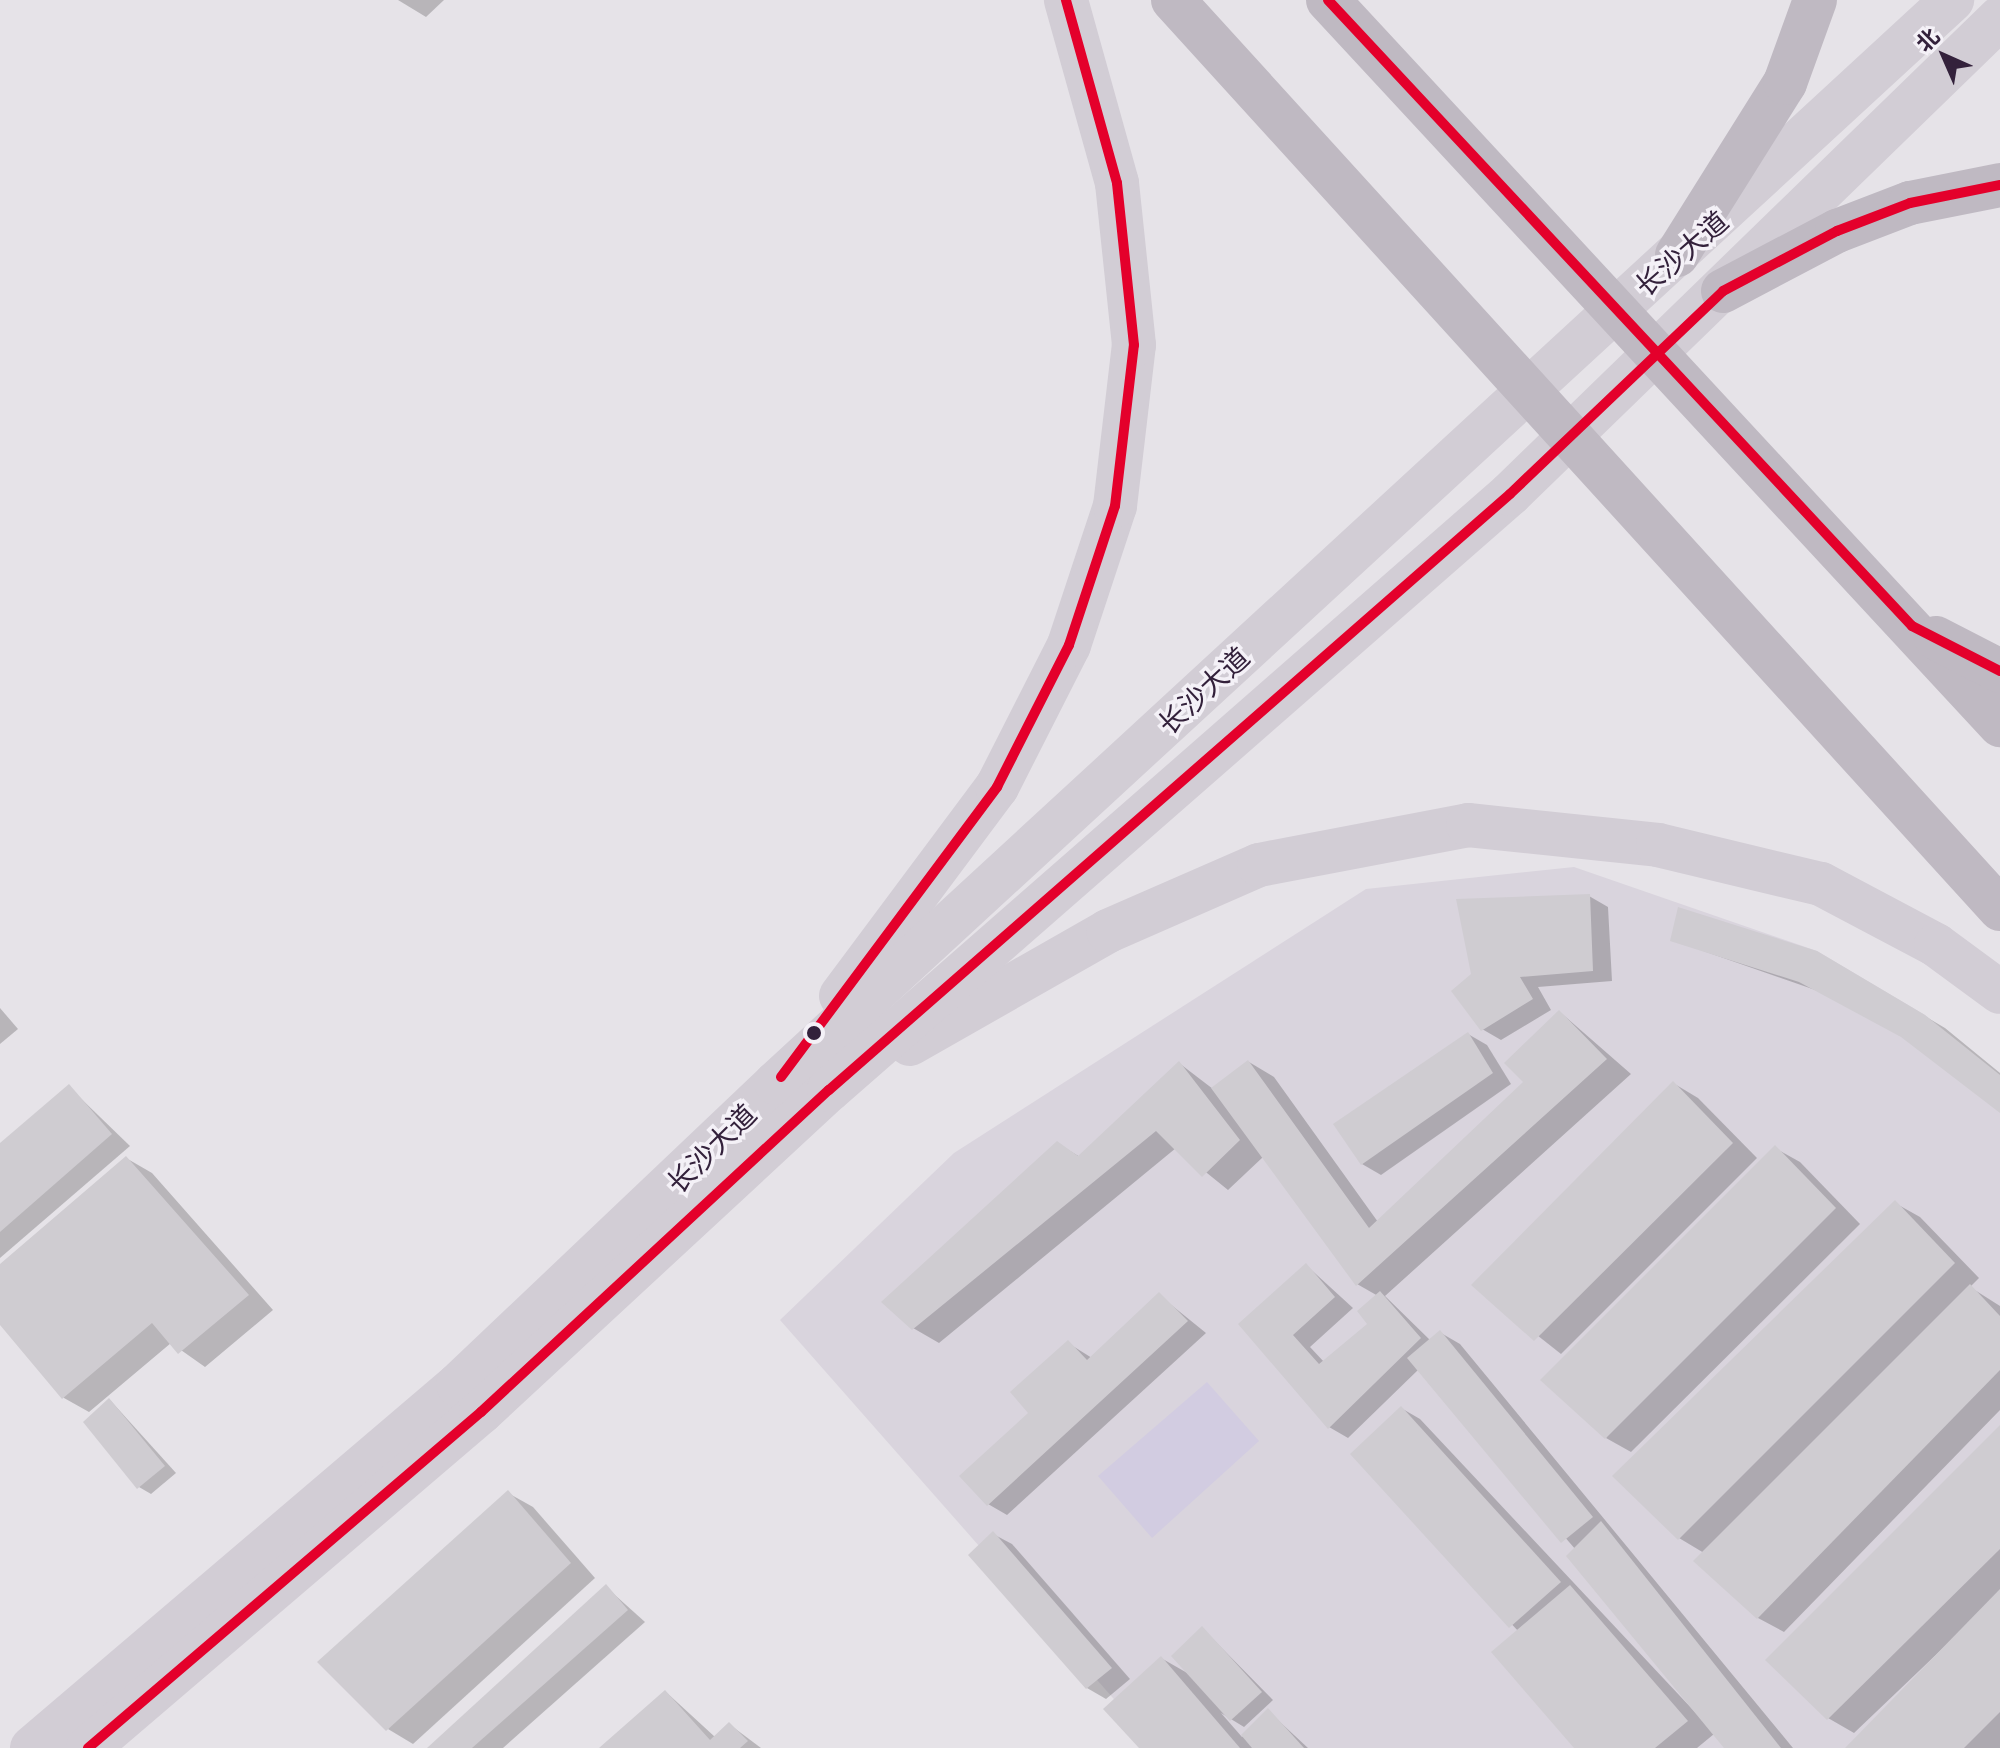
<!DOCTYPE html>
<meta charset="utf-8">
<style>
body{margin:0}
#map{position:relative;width:2000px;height:1748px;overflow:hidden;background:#e6e3e8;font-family:Barlow,"Noto Sans SC",sans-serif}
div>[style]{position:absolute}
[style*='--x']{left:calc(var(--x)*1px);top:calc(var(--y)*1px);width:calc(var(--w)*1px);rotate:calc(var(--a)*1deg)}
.built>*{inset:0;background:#d9d4dd}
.green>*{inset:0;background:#d2cce1}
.shadow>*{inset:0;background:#0003}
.building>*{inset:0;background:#cfccd1}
.major>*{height:44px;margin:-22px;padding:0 22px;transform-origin:22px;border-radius:22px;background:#d2cdd5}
.highway>*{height:44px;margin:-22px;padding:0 22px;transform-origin:22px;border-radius:22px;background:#bfb9c2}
.bus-1>*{height:10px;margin:-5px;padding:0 5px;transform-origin:5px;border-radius:5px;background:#e4002b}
.dots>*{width:22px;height:22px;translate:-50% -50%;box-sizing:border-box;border:4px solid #f4f1f7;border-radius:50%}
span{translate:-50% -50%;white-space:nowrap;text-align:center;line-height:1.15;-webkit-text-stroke:7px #f4f1f7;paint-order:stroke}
.street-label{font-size:28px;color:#33213b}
.north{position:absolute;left:1904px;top:16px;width:80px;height:80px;-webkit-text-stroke:6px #f4f1f7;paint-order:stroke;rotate:315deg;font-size:22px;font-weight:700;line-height:32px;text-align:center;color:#33213b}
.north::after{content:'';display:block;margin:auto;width:28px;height:36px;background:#33213b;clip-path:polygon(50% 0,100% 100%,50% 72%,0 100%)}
</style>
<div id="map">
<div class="built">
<div style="clip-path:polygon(1574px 867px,1817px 951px,1925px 1015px,2000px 1077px,2000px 1748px,1157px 1748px,780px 1320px,954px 1153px,1366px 889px)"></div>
</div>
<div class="green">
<div style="clip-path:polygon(1207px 1382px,1259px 1441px,1152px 1538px,1098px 1476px)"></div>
</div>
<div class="shadow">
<div style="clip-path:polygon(398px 0,444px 0,426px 17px)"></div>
<div style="clip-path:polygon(1589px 896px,1608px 907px,1612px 981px,1538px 987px,1551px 1010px,1501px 1040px,1482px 1029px,1474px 974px)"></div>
<div style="clip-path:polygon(1672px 940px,1816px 952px,1945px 1028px,2000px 1073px,2000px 1111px,1905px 1038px,1821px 992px)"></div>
<div style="clip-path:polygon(0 1008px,18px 1029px,0 1044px)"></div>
<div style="clip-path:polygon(1560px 1012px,1631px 1074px,1385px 1296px,1431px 1341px,1441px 1333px,1460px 1344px,1793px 1748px,1726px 1748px,1714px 1734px,1697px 1748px,1576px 1748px,1519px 1632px,1353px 1454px,1401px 1408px,1420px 1419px,1710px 1728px,1576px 1550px,1419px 1369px,1348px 1438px,1329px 1427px,1240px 1324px,1306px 1265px,1353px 1308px,1310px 1347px,1325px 1363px,1370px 1324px,1378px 1296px,1357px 1284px,1263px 1157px,1228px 1190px,1176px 1148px,939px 1343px,913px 1328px,1057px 1143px,1080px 1157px,1179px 1063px,1213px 1089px,1249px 1062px,1274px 1077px,1378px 1222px,1526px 1082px)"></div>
<div style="clip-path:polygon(1468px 1034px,1487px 1045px,1511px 1084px,1381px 1175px,1362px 1164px)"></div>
<div style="clip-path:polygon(1673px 1083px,1698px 1098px,1757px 1158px,1561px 1354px,1474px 1285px)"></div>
<div style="clip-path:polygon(69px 1087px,130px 1146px,0 1258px,0 1145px)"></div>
<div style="clip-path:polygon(1775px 1148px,1800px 1162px,1860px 1224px,1631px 1452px,1606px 1438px)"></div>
<div style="clip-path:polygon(126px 1158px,152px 1173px,273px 1310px,205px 1367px,171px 1343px,89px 1412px,64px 1398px,0 1322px,0 1266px)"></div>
<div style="clip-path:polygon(1895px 1203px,1920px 1217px,1979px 1278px,1970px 1287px,2000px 1306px,2000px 1410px,1784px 1632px,1758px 1618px,1704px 1553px,1679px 1538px)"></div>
<div style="clip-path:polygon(1159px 1295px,1206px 1333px,1007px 1515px,988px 1504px,1068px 1343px,1092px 1358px)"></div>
<div style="clip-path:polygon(110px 1400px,176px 1473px,151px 1494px,139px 1487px)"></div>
<div style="clip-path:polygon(2000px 1428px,2000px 1748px,1848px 1748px,1962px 1630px,1854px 1733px,1828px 1718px)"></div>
<div style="clip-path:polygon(508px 1493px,533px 1507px,595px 1578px,413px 1744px,388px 1729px)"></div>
<div style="clip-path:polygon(993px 1534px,1012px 1544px,1130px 1679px,1106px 1699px,1087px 1688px)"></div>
<div style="clip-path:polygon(606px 1587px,645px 1622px,503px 1748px,430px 1748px)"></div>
<div style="clip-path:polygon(1202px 1628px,1273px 1700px,1244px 1727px,1221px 1713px,1242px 1737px,1268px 1711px,1308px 1748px,1141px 1748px,1161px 1658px,1189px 1674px)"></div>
<div style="clip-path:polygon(666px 1692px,715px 1737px,729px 1724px,761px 1748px,602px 1748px)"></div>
</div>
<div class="building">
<div style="clip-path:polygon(1590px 894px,1593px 971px,1520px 977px,1533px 999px,1481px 1031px,1451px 991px,1471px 974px,1456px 899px)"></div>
<div style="clip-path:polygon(1678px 907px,1817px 951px,1925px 1015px,2000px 1075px,2000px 1113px,1901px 1037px,1799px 982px,1670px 941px)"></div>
<div style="clip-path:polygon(1559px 1010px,1607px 1059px,1356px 1286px,1211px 1088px,1248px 1060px,1369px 1228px,1523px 1082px,1504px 1063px)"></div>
<div style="clip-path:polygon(1468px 1032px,1493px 1073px,1361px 1165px,1333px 1124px)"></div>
<div style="clip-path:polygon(1179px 1061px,1240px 1140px,1202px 1177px,1156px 1131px,912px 1330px,881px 1302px,1057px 1141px,1078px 1156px)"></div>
<div style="clip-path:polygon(1673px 1081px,1733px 1143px,1534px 1341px,1471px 1285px)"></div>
<div style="clip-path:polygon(69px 1084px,112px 1134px,0 1232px,0 1143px)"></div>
<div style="clip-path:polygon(1775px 1145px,1836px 1208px,1605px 1439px,1540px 1380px)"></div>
<div style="clip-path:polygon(126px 1156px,249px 1295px,178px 1354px,152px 1323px,62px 1399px,0 1325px,0 1264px)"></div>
<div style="clip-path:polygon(1895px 1200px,1955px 1263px,1678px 1540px,1612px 1476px)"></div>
<div style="clip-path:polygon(1306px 1263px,1335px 1297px,1293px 1335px,1319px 1364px,1367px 1324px,1357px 1311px,1380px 1291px,1421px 1338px,1328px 1429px,1238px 1324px)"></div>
<div style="clip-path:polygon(1970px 1284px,2000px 1316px,2000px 1370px,1757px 1619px,1693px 1561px)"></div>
<div style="clip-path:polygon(1159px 1292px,1188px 1321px,987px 1506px,959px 1476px,1028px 1413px,1010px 1392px,1068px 1340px,1087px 1360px)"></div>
<div style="clip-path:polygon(1440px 1330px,1593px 1517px,1561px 1543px,1407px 1358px)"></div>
<div style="clip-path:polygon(109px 1398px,165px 1466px,137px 1489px,83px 1422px)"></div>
<div style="clip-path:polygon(1401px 1406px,1561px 1582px,1509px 1628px,1350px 1454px)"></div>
<div style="clip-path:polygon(2000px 1425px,2000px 1549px,1827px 1720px,1765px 1660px)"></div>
<div style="clip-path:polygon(508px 1490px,571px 1563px,386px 1731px,317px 1662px)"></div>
<div style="clip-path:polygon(1601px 1521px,1781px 1748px,1724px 1748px,1566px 1556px)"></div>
<div style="clip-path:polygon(993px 1531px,1112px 1668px,1086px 1689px,968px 1555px)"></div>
<div style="clip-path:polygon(606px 1584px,628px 1610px,472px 1748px,427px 1748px)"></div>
<div style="clip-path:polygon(1570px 1585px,1688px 1721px,1655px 1748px,1574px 1748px,1491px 1652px)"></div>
<div style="clip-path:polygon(2000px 1589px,2000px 1712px,1964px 1748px,1845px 1748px)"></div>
<div style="clip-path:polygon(1202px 1626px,1262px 1692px,1230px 1721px,1171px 1656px)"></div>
<div style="clip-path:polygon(1161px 1656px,1240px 1748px,1139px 1748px,1103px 1709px)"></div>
<div style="clip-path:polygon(665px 1690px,710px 1740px,729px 1722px,748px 1741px,740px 1748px,599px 1748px)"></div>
<div style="clip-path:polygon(1268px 1708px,1304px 1748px,1252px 1748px,1241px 1735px)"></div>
</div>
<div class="major">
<div style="--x:841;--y:996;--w:261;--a:-53.3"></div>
<div style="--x:997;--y:787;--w:159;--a:-63.1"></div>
<div style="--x:1069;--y:645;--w:146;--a:-71.7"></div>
<div style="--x:1115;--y:506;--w:162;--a:-83.3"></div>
<div style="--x:1134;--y:345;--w:163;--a:-96"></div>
<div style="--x:1117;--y:183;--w:190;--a:-105.6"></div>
<div style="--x:910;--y:1044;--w:228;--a:-29.7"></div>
<div style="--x:1108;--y:931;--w:165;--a:-23.6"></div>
<div style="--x:1259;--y:865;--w:213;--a:-10.8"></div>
<div style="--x:1468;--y:825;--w:191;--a:6"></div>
<div style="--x:1658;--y:845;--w:168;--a:13.5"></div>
<div style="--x:1821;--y:884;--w:130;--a:27.9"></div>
<div style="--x:1936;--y:945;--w:79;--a:36.3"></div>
<div style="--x:32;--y:1748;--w:560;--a:-40.43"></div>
<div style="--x:458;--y:1385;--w:439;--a:-43.5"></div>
<div style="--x:776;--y:1083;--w:1599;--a:-42.64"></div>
<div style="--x:88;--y:1748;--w:517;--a:-40.53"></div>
<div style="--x:481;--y:1412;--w:474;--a:-42.8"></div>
<div style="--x:829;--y:1090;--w:905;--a:-41.19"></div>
<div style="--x:1510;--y:494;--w:683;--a:-44.17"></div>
</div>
<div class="highway">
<div style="--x:1173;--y:0;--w:1229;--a:47.7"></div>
<div style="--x:1328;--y:0;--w:989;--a:47.17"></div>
<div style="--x:1677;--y:255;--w:203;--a:-57.9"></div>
<div style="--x:1785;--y:83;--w:88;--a:-70.1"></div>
<div style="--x:1723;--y:291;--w:129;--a:-27.8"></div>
<div style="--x:1837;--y:231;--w:78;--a:-21"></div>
<div style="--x:1910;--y:203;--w:92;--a:-11.3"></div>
<div style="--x:1936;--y:638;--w:72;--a:27.3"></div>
</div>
<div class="bus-1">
<div style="--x:1328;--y:0;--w:856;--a:46.99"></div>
<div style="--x:1912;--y:626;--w:99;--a:27.1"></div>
<div style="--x:781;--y:1077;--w:362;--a:-53.3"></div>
<div style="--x:997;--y:787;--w:159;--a:-63.1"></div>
<div style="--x:1069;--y:645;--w:146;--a:-71.7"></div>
<div style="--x:1115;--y:506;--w:162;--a:-83.3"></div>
<div style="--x:1134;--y:345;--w:163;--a:-96"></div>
<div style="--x:1117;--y:183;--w:190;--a:-105.6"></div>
<div style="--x:88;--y:1748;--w:517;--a:-40.53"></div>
<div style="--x:481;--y:1412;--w:474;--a:-42.8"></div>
<div style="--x:829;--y:1090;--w:905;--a:-41.19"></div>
<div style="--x:1510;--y:494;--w:294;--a:-43.6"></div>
<div style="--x:1723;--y:291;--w:129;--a:-27.8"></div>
<div style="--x:1837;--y:231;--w:78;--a:-21"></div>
<div style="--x:1910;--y:203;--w:92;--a:-11.3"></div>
</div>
<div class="dots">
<div style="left:814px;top:1033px;background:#33213b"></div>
</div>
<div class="street-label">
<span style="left:1681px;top:253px;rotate:-41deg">长沙大道</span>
<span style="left:1203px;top:690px;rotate:-43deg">长沙大道</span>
<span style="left:711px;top:1148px;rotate:-45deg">长沙大道</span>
</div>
<div class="north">北</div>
</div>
